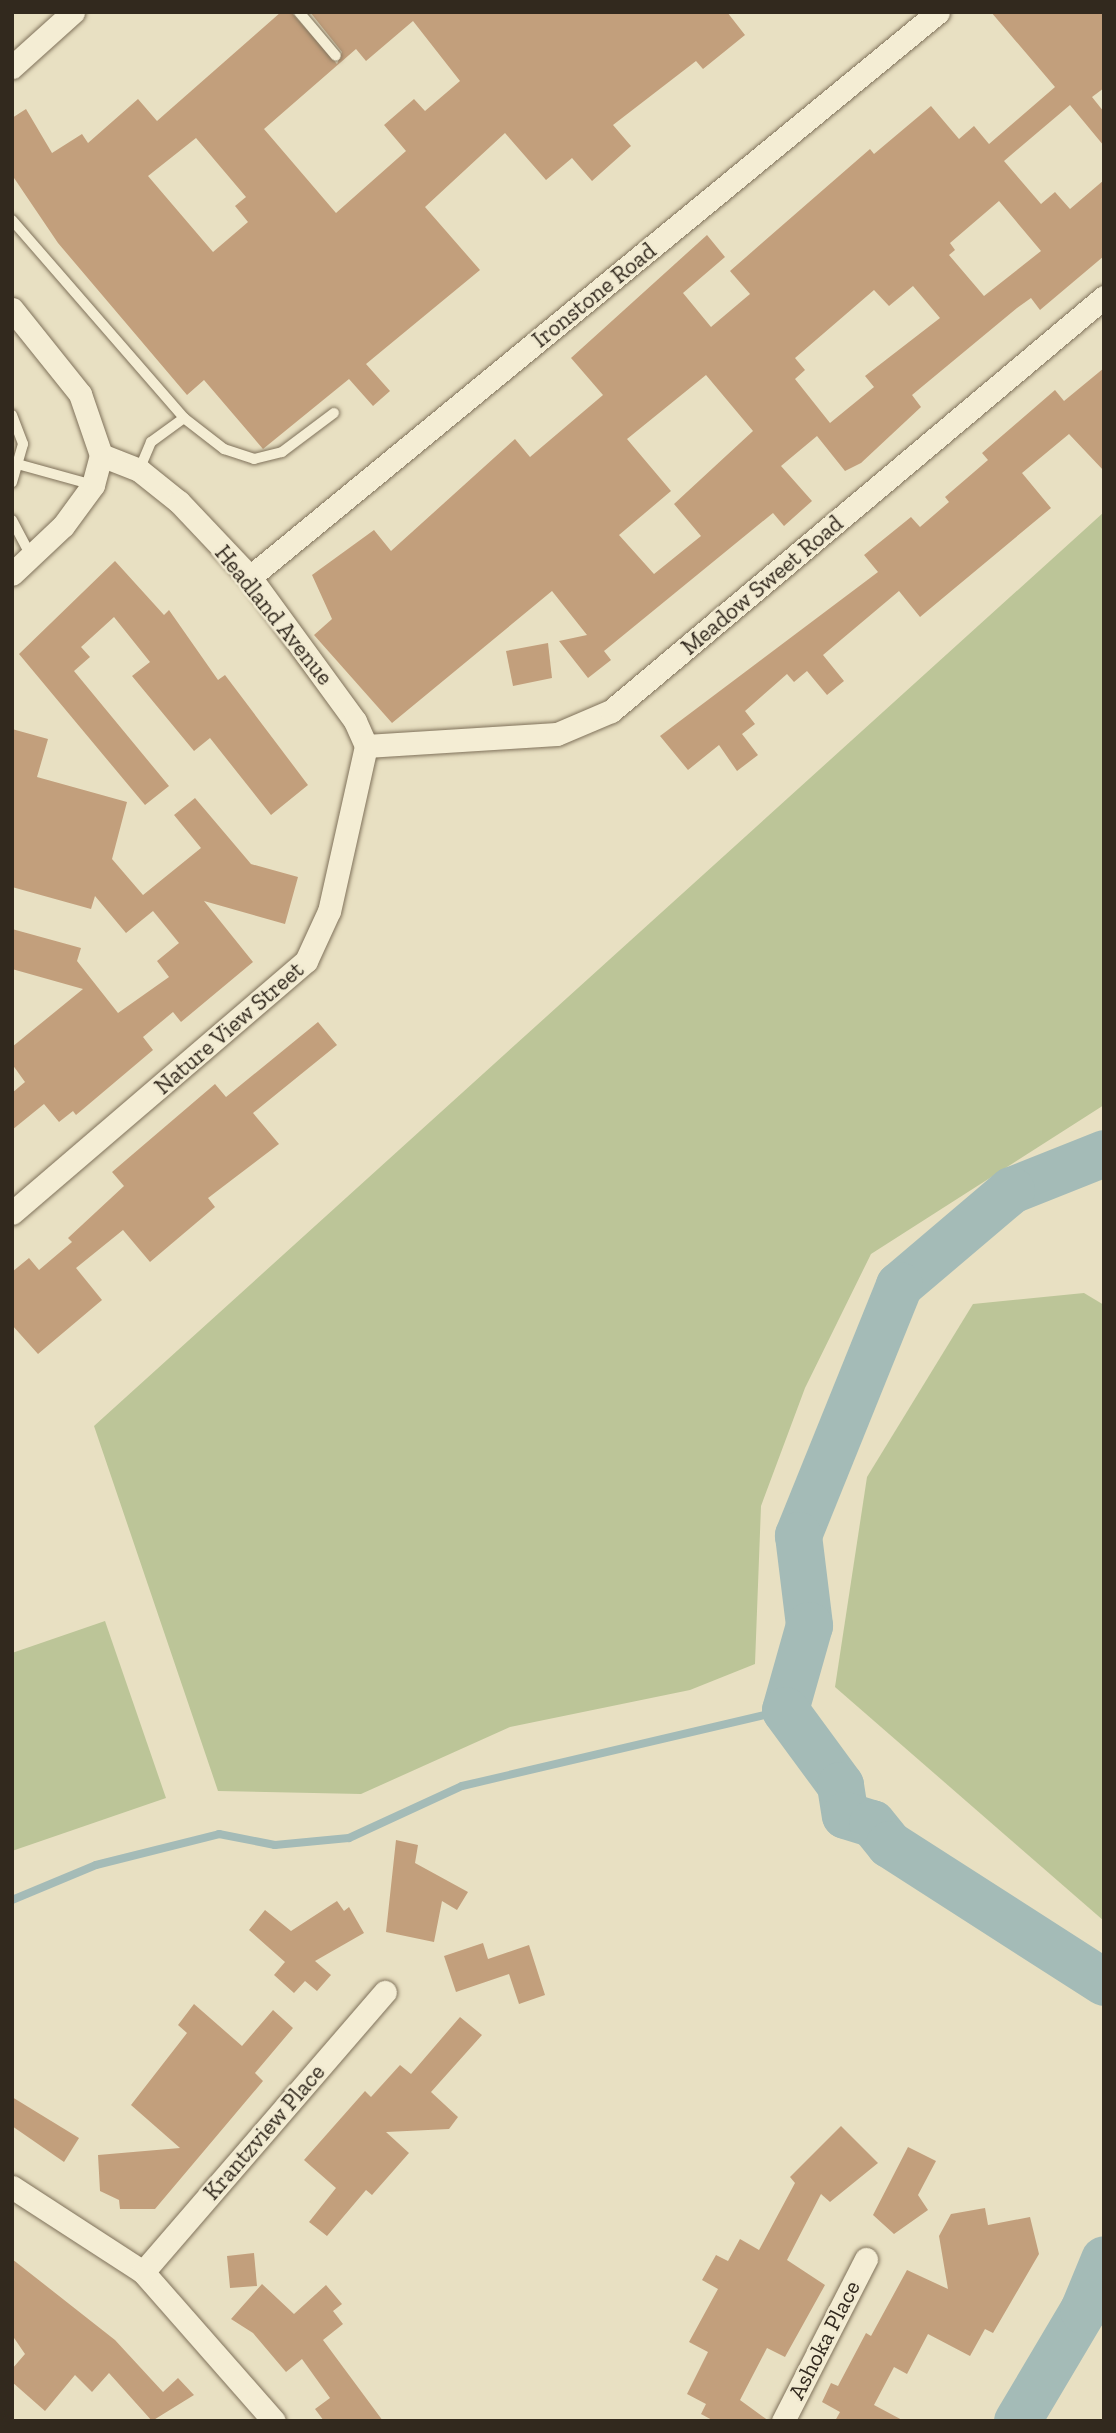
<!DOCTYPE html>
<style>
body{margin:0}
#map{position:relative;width:1116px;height:2433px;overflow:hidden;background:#e8e0c2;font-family:"Zilla Slab",serif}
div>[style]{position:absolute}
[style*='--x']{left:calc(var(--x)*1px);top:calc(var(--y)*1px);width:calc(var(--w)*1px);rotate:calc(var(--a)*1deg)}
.green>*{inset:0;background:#bcc598}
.stream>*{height:8px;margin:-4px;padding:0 4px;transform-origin:4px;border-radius:4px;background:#a4bbb7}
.river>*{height:47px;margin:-23.5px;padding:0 23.5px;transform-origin:23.5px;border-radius:23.5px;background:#a4bbb7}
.building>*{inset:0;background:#c29f7c}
.roads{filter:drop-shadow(0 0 2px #80725b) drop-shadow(0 0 2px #80725b)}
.lane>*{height:10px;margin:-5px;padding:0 5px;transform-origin:5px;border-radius:5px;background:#f4edd4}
.street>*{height:23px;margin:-11.5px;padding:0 11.5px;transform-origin:11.5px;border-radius:11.5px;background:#f4edd4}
span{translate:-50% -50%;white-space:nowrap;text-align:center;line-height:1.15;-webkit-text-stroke:5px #f1ead1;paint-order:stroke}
.street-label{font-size:23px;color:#32291e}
.frame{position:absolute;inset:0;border:14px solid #32291e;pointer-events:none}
</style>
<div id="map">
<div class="green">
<div style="clip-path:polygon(1104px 512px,1104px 1105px,871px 1254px,805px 1388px,761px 1506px,755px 1664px,690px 1690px,510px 1727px,361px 1794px,218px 1791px,94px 1426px)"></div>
<div style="clip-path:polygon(1084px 1293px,1104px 1305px,1104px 1921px,835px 1687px,867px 1477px,973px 1304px)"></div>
<div style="clip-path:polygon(105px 1621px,166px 1798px,12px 1851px,12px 1653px)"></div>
</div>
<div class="stream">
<div style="--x:12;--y:1900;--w:91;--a:-22.6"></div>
<div style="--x:96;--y:1865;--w:127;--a:-14.1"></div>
<div style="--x:219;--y:1834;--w:57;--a:11.1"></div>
<div style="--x:275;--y:1845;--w:74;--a:-5.4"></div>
<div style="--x:349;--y:1838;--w:124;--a:-24.7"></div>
<div style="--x:462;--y:1786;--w:332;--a:-13.2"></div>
</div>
<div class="river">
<div style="--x:1104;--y:1153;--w:100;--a:158.3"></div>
<div style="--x:1011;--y:1190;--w:147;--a:139.7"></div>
<div style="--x:899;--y:1285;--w:270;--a:112"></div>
<div style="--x:798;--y:1535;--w:91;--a:83"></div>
<div style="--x:809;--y:1625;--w:88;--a:105.8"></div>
<div style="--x:785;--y:1710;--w:93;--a:53.7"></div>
<div style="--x:840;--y:1785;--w:30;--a:81"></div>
<div style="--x:845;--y:1815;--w:28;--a:17"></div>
<div style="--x:872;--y:1823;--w:27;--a:51"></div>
<div style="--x:889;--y:1844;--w:255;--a:32.7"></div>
<div style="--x:1017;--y:2421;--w:129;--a:-59.3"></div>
<div style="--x:1083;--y:2310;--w:55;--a:-67.6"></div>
</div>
<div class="building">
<div style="clip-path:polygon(evenodd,281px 12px,291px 12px,337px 64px,342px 52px,310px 12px,727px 12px,745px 35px,703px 69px,696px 61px,613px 125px,631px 146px,592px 181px,572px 158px,546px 180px,505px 133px,425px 207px,480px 270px,366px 364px,390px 391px,373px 406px,349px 379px,263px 449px,204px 380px,187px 395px,58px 243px,12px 175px,12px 118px,26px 109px,52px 153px,82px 134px,88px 143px,138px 99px,157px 121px,281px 12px,413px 21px,460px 81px,425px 111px,414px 99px,384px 125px,406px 151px,336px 213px,264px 129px,356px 49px,366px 61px,413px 21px,281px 12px,196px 138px,246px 197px,235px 206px,248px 222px,213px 252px,148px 176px,196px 138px)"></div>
<div style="clip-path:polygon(evenodd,991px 12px,1104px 12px,1104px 88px,1092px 97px,1104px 112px,1104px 146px,1070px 105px,1004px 161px,1041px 204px,1055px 192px,1070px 209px,1104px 180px,1104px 256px,1040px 310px,1031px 298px,1017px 308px,912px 395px,921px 407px,861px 463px,845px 471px,817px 436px,781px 466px,812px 501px,784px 526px,773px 513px,604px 651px,611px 660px,588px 678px,559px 641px,587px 635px,552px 591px,392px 723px,314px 635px,332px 619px,312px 575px,374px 530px,391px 551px,515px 439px,530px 457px,603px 395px,571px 358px,707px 235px,725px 257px,683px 293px,711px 327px,750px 294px,730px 271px,870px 149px,874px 154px,931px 106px,959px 139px,974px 126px,989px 144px,1055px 87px,991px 12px,999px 201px,1041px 251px,984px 296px,949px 255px,955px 250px,950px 243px,999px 201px,991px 12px,913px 286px,940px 318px,865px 376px,874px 387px,830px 423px,795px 379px,805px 370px,795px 358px,874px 290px,889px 306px,913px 286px,991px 12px,706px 375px,753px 431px,674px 504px,701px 536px,654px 574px,619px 535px,671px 491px,627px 439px,706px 375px)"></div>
<div style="clip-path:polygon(1104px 368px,1104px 471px,1069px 434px,1022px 473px,1051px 508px,920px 617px,899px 591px,823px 655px,844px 681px,827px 695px,807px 671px,794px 682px,787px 674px,745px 711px,755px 724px,742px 734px,758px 755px,737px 771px,719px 745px,688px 770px,660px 736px,878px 572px,864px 555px,911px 517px,920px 527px,949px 502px,945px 497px,988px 460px,982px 453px,1055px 390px,1064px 401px)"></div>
<div style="clip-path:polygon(115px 561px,164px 615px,169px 610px,218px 680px,225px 675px,308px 785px,271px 815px,210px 738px,194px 751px,132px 676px,150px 662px,114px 617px,81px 647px,90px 657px,74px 671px,169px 786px,145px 805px,19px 654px)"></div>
<div style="clip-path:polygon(548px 643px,552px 678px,513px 686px,506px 651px)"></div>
<div style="clip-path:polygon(12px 729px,48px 739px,37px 777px,127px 802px,112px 859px,143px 895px,201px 848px,174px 815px,195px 798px,251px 864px,298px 877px,285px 924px,204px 901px,253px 962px,181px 1022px,173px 1012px,143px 1037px,153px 1050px,76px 1115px,73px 1111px,59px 1122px,44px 1104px,12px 1130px,12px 1093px,25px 1082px,12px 1064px,12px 1047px,83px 989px,12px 969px,12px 929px,81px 948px,77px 961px,118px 1013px,169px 977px,157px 961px,179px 943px,153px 911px,126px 933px,95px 896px,91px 909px,12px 887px)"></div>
<div style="clip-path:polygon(318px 1022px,337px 1045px,253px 1113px,279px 1144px,208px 1198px,215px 1207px,150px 1262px,123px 1230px,76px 1268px,102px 1300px,38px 1354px,12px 1325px,12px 1272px,29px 1258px,39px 1270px,72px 1242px,68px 1238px,124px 1186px,112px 1172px,215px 1084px,226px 1097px)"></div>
<div style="clip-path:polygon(396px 1840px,418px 1845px,415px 1863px,468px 1892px,457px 1910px,442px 1901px,434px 1942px,386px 1932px)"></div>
<div style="clip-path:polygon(337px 1901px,344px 1911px,349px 1907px,364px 1933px,315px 1961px,331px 1975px,317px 1991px,305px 1981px,294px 1993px,274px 1975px,285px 1962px,249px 1930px,265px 1910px,291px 1931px)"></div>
<div style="clip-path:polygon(483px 1943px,488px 1959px,529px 1945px,545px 1995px,519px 2004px,509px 1974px,456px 1992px,444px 1956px)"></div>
<div style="clip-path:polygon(194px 2004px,242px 2046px,273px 2010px,293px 2028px,255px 2073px,263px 2081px,155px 2209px,120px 2209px,119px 2200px,100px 2191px,98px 2155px,180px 2148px,131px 2105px,187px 2033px,178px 2025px)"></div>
<div style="clip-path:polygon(460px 2017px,482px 2035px,431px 2092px,458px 2117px,449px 2129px,386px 2132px,409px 2153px,372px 2195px,366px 2190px,327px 2236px,309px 2222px,336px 2188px,304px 2160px,365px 2091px,371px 2097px,400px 2065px,411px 2074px)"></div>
<div style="clip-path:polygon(12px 2097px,79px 2138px,64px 2162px,12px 2126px)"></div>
<div style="clip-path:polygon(841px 2126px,878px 2163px,830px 2202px,821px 2194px,787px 2260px,825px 2285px,785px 2357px,767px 2348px,740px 2400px,769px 2421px,714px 2421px,701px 2414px,706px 2404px,687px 2394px,708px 2352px,689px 2342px,718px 2289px,702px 2280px,716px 2255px,728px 2261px,740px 2239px,759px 2250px,795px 2183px,790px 2177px)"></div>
<div style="clip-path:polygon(908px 2147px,936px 2161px,918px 2195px,928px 2210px,894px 2234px,873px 2215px)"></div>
<div style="clip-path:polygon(985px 2208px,988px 2225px,1030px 2217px,1039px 2254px,993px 2333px,985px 2329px,970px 2356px,928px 2334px,907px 2374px,894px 2367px,874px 2405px,904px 2421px,835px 2421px,840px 2412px,822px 2402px,831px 2383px,838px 2386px,866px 2333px,871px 2336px,907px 2270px,948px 2289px,939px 2236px,951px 2214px)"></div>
<div style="clip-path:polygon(254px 2253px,257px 2286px,230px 2288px,227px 2256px)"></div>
<div style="clip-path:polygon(12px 2259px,115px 2340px,163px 2392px,178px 2378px,194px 2395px,152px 2421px,109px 2373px,92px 2392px,75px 2375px,45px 2411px,12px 2382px,12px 2369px,25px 2354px,12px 2335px)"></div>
<div style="clip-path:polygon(262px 2284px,294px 2314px,326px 2285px,342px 2304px,333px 2311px,343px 2324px,323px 2340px,383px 2421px,324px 2421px,315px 2409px,330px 2398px,302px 2359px,286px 2372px,253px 2333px,231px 2319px)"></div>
</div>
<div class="roads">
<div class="lane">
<div style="--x:299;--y:12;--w:57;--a:49.9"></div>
<div style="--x:12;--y:220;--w:262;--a:49"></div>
<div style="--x:184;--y:418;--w:41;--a:144"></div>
<div style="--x:151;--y:442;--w:30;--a:113"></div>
<div style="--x:12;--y:415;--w:31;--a:69"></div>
<div style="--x:23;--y:444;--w:40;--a:106"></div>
<div style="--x:184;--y:418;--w:51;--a:37.8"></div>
<div style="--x:224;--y:449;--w:32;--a:18"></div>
<div style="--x:254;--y:459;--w:29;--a:-14"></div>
<div style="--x:282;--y:452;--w:65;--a:-36.9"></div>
<div style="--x:21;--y:465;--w:75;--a:15.5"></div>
<div style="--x:12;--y:520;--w:41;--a:62.2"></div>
</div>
<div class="street">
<div style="--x:12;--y:67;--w:82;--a:-42"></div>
<div style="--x:12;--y:309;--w:109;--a:51.3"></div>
<div style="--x:80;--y:394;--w:65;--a:71"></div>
<div style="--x:101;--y:455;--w:41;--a:21.5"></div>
<div style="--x:139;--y:470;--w:51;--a:38.7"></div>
<div style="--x:179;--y:502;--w:103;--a:46.6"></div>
<div style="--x:250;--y:577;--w:178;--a:53.9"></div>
<div style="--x:355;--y:721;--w:27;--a:66"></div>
<div style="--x:366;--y:746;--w:169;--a:102.6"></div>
<div style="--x:329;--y:911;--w:55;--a:114.7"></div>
<div style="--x:306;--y:961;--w:387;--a:139.4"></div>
<div style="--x:12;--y:574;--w:70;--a:-43.3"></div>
<div style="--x:63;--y:526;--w:51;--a:-53.8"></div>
<div style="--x:93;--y:485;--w:31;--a:-75"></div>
<div style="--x:250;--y:577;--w:890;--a:-39.39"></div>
<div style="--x:366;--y:746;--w:191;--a:-3.6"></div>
<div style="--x:557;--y:734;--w:59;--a:-23.1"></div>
<div style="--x:611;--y:711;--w:644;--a:-40.02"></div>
<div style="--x:12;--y:2187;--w:156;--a:33"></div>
<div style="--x:143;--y:2272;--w:198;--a:48.7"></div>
<div style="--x:143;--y:2272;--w:370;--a:-49.2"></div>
<div style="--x:783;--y:2421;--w:182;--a:-62.9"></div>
</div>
</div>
<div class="street-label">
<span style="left:594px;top:295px;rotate:-39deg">Ironstone Road</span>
<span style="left:762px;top:585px;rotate:-40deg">Meadow Sweet Road</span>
<span style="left:274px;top:615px;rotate:51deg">Headland Avenue</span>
<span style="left:229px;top:1028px;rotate:-41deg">Nature View Street</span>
<span style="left:264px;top:2132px;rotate:-49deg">Krantzview Place</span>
<span style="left:824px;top:2340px;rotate:-63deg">Ashoka Place</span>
</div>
<div class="frame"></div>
</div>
